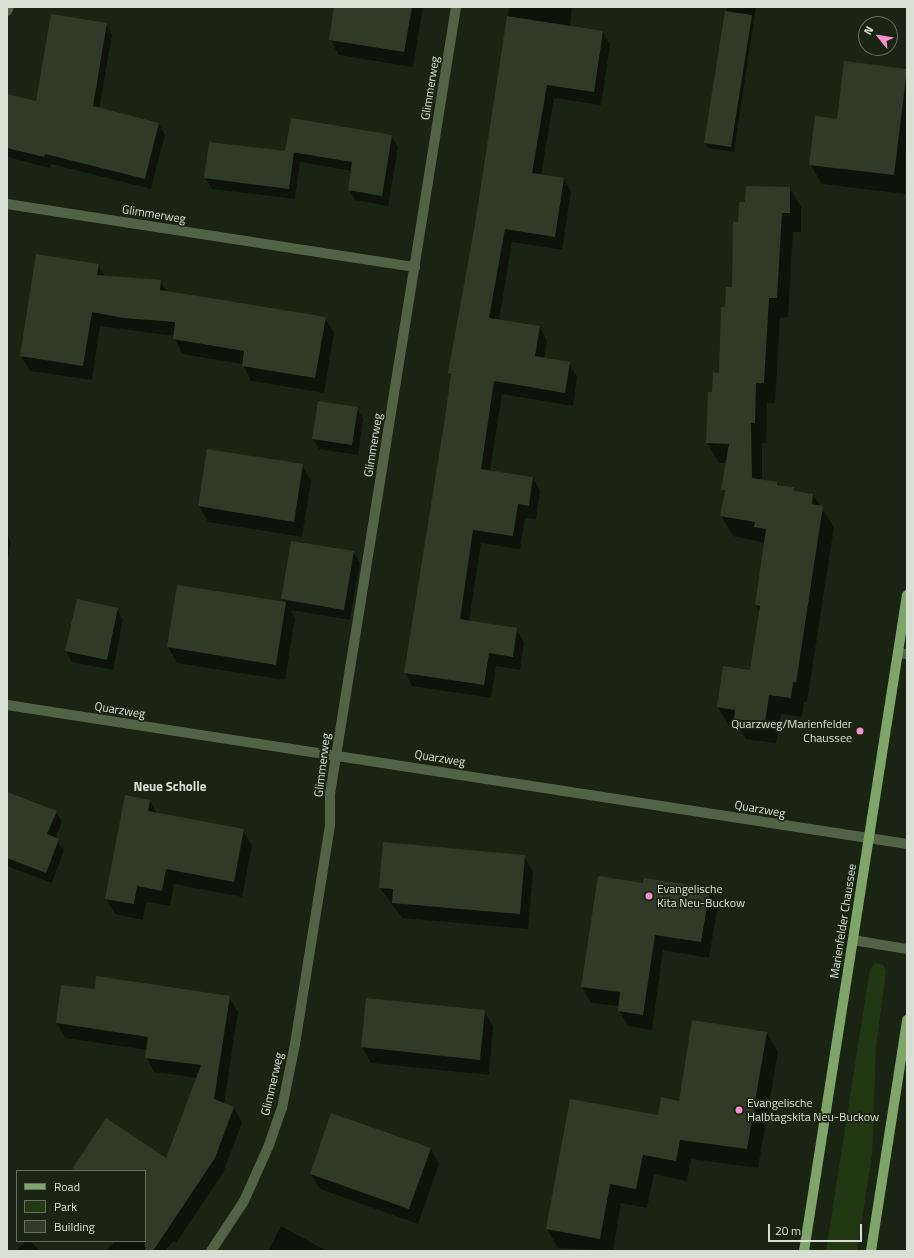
<!DOCTYPE html>
<style>
body{margin:0}
#map{position:relative;width:914px;height:1258px;overflow:hidden;background:#192512;font-family:"Titillium Web",sans-serif}
div>[style]{position:absolute}
[style*='--x']{left:calc(var(--x)*1px);top:calc(var(--y)*1px);width:calc(var(--w)*1px);rotate:calc(var(--a)*1deg)}
.green>*{inset:0;background:#223812}
.shadow>*{inset:0;background:#0007}
.building>*{inset:0;background:#2f3b27}
.minor>*{height:10px;margin:-5px;padding:0 5px;transform-origin:5px;border-radius:5px;background:#516347}
.major>*{height:10px;margin:-5px;padding:0 5px;transform-origin:5px;border-radius:5px;background:#80a56a}
.dots>*{width:11px;height:11px;translate:-50% -50%;box-sizing:border-box;border:2px solid #192512;border-radius:50%}
span{translate:-50% -50%;white-space:nowrap;text-align:center;line-height:1.15;-webkit-text-stroke:3.5px #192512;paint-order:stroke}
.street-label{font-size:12px;color:#d8e0d4}
.poi-label{font-size:12px;color:#d8e0d4}
.right{translate:-100% -50%;text-align:right}
.left{translate:0 -50%;text-align:left}
.neighbourhood-label{font-size:13px;color:#d8e0d4;font-weight:700}
.frame{position:absolute;inset:0;border:8px solid #d8e0d4;pointer-events:none}
.legend{position:absolute;left:16px;top:1170px;width:130px;height:72px;box-sizing:border-box;background:#192512;border:1px solid #657060;margin:0;padding:5px 7px;list-style:none;font-size:12px;color:#d8e0d4}
.legend li{display:flex;align-items:center;gap:8px;height:20px}
.legend b{width:20px;border:1px solid #657060}
.north{position:absolute;left:858px;top:16px;width:40px;height:40px;box-sizing:border-box;background:#192512;border:1px solid #657060;border-radius:50%;rotate:300deg;font-size:11px;font-weight:700;line-height:16px;text-align:center;color:#d8e0d4}
.north::after{content:'';display:block;margin:auto;width:14px;height:18px;background:#f790ce;clip-path:polygon(50% 0,100% 100%,50% 72%,0 100%)}
.scale{position:absolute;left:768px;top:1224px;width:94px;height:18px;box-sizing:border-box;border:2px solid #d8e0d4;border-top:0;padding-left:5px;font-size:12px;line-height:14px;white-space:nowrap;color:#d8e0d4;-webkit-text-stroke:3px #192512;paint-order:stroke}
</style>
<div id="map">
<div class="green">
<div style="clip-path:polygon(875px 963px,883px 965px,886px 971px,876px 1047px,872px 1154px,857px 1251px,826px 1251px,870px 969px)"></div>
</div>
<div class="shadow">
<div style="clip-path:polygon(335px 7px,423px 7px,413px 67px,339px 55px,330px 40px)"></div>
<div style="clip-path:polygon(509px 7px,572px 7px,570px 27px,603px 32px,610px 45px,601px 105px,554px 98px,541px 175px,564px 179px,571px 192px,562px 250px,512px 242px,499px 321px,540px 327px,547px 341px,544px 359px,569px 363px,577px 377px,573px 406px,502px 394px,490px 471px,533px 477px,540px 491px,536px 519px,525px 518px,520px 549px,481px 543px,469px 621px,516px 629px,524px 642px,520px 670px,496px 666px,491px 698px,412px 686px,405px 672px,446px 419px,451px 377px,449px 373px,476px 224px)"></div>
<div style="clip-path:polygon(727px 7px,756px 7px,734px 152px,708px 148px,705px 143px)"></div>
<div style="clip-path:polygon(106px 24px,112px 35px,99px 109px,159px 124px,165px 135px,151px 189px,51px 164px,50px 168px,7px 157px,7px 106px,37px 102px)"></div>
<div style="clip-path:polygon(845px 62px,907px 70px,905px 194px,822px 184px,810px 164px,838px 120px)"></div>
<div style="clip-path:polygon(392px 136px,398px 147px,388px 206px,355px 200px,349px 189px,352px 171px,300px 162px,295px 199px,212px 189px,205px 178px,288px 152px)"></div>
<div style="clip-path:polygon(790px 188px,801px 207px,801px 232px,793px 232px,788px 317px,780px 318px,775px 403px,767px 403px,766px 443px,762px 443px,762px 480px,794px 488px,796px 493px,813px 495px,834px 527px,807px 702px,804px 702px,802px 717px,781px 714px,776px 743px,746px 739px,740px 729px,729px 726px,718px 707px,751px 671px,760px 613px,756px 605px,765px 543px,733px 536px,721px 516px,727px 463px,719px 463px,707px 443px,720px 374px,726px 308px,733px 288px,739px 223px,746px 203px)"></div>
<div style="clip-path:polygon(98px 265px,105px 276px,160px 281px,167px 292px,325px 318px,334px 333px,324px 393px,251px 381px,243px 364px,182px 354px,174px 336px,100px 326px,92px 380px,30px 371px,21px 356px)"></div>
<div style="clip-path:polygon(357px 408px,363px 419px,358px 455px,319px 449px,313px 439px)"></div>
<div style="clip-path:polygon(302px 465px,311px 481px,302px 537px,208px 522px,199px 506px)"></div>
<div style="clip-path:polygon(7px 534px,11px 542px,7px 562px)"></div>
<div style="clip-path:polygon(353px 552px,360px 563px,350px 620px,290px 610px,295px 618px,285px 680px,177px 663px,168px 647px,284px 603px,282px 599px)"></div>
<div style="clip-path:polygon(117px 609px,123px 620px,113px 670px,72px 662px,66px 651px)"></div>
<div style="clip-path:polygon(7px 793px,56px 812px,62px 822px,55px 839px,64px 850px,52px 883px,7px 866px)"></div>
<div style="clip-path:polygon(150px 801px,157px 814px,243px 830px,252px 846px,242px 897px,174px 884px,170px 906px,146px 902px,143px 920px,115px 914px,106px 899px)"></div>
<div style="clip-path:polygon(524px 856px,533px 871px,528px 929px,402px 918px,380px 888px)"></div>
<div style="clip-path:polygon(644px 884px,709px 889px,718px 904px,709px 958px,663px 950px,652px 1030px,628px 1026px,619px 1010px,619px 1006px,591px 1003px,582px 987px)"></div>
<div style="clip-path:polygon(62px 986px,96px 990px,229px 997px,238px 1012px,224px 1104px,234px 1108px,242px 1123px,223px 1173px,176px 1243px,174px 1241px,165px 1251px,106px 1251px,115px 1241px,145px 1241px,145px 1171px,77px 1171px,167px 1160px,198px 1078px,154px 1072px,146px 1057px,147px 1050px,65px 1038px,57px 1023px)"></div>
<div style="clip-path:polygon(367px 999px,484px 1011px,493px 1026px,489px 1075px,371px 1063px,362px 1047px)"></div>
<div style="clip-path:polygon(767px 1033px,778px 1052px,758px 1168px,691px 1159px,687px 1181px,654px 1174px,647px 1208px,621px 1203px,613px 1251px,558px 1248px,547px 1229px,659px 1116px)"></div>
<div style="clip-path:polygon(431px 1149px,439px 1164px,418px 1224px,320px 1189px,311px 1174px)"></div>
<div style="clip-path:polygon(281px 1226px,327px 1251px,268px 1251px)"></div>
<div style="clip-path:polygon(26px 1241px,30px 1241px,41px 1251px,16px 1251px)"></div>
</div>
<div class="building">
<div style="clip-path:polygon(334px 7px,412px 7px,404px 52px,329px 40px)"></div>
<div style="clip-path:polygon(725px 11px,752px 15px,731px 147px,704px 143px)"></div>
<div style="clip-path:polygon(51px 14px,107px 23px,93px 106px,159px 123px,145px 179px,45px 154px,44px 157px,7px 148px,7px 94px,36px 101px)"></div>
<div style="clip-path:polygon(507px 16px,603px 31px,594px 92px,547px 85px,532px 173px,564px 178px,555px 237px,505px 229px,489px 318px,540px 326px,535px 356px,570px 362px,565px 393px,494px 381px,481px 469px,533px 477px,529px 506px,518px 504px,513px 536px,473px 530px,460px 619px,517px 628px,513px 657px,489px 653px,484px 685px,404px 673px,445px 418px,451px 374px,448px 373px,475px 224px)"></div>
<div style="clip-path:polygon(844px 61px,907px 69px,894px 175px,809px 165px,815px 116px,837px 119px)"></div>
<div style="clip-path:polygon(291px 118px,392px 135px,382px 196px,348px 190px,352px 162px,285px 151px)"></div>
<div style="clip-path:polygon(209px 142px,294px 152px,289px 189px,204px 178px)"></div>
<div style="clip-path:polygon(746px 186px,790px 187px,790px 213px,782px 213px,777px 298px,769px 298px,764px 383px,756px 383px,755px 423px,751px 423px,752px 478px,777px 482px,777px 485px,794px 487px,794px 491px,813px 494px,812px 504px,823px 506px,796px 683px,793px 682px,791px 698px,769px 695px,765px 723px,734px 719px,735px 710px,717px 707px,723px 666px,750px 670px,760px 606px,755px 605px,766px 529px,754px 527px,755px 522px,720px 516px,725px 490px,721px 490px,729px 444px,706px 443px,708px 392px,712px 392px,713px 372px,719px 373px,721px 307px,725px 307px,726px 287px,732px 287px,733px 222px,738px 222px,739px 202px,745px 202px)"></div>
<div style="clip-path:polygon(36px 254px,99px 264px,97px 275px,161px 280px,160px 290px,326px 317px,315px 378px,242px 366px,244px 351px,173px 339px,175px 322px,123px 318px,92px 312px,83px 366px,20px 356px)"></div>
<div style="clip-path:polygon(318px 401px,358px 407px,352px 445px,312px 439px)"></div>
<div style="clip-path:polygon(207px 449px,303px 464px,294px 522px,198px 506px)"></div>
<div style="clip-path:polygon(291px 541px,354px 551px,344px 610px,281px 599px)"></div>
<div style="clip-path:polygon(177px 585px,286px 602px,276px 665px,167px 647px)"></div>
<div style="clip-path:polygon(77px 599px,118px 608px,107px 660px,65px 651px)"></div>
<div style="clip-path:polygon(7px 792px,57px 811px,47px 834px,59px 839px,46px 873px,7px 858px)"></div>
<div style="clip-path:polygon(125px 795px,150px 800px,148px 811px,244px 829px,234px 882px,166px 869px,162px 891px,137px 886px,134px 904px,105px 899px)"></div>
<div style="clip-path:polygon(383px 842px,525px 855px,520px 914px,392px 903px,393px 889px,379px 888px)"></div>
<div style="clip-path:polygon(598px 876px,643px 883px,644px 878px,710px 888px,701px 942px,655px 935px,643px 1015px,618px 1011px,620px 992px,581px 987px)"></div>
<div style="clip-path:polygon(96px 976px,230px 996px,214px 1099px,234px 1107px,215px 1158px,153px 1251px,145px 1251px,145px 1171px,71px 1171px,106px 1118px,166px 1158px,201px 1065px,145px 1058px,148px 1037px,56px 1023px,61px 985px,95px 989px)"></div>
<div style="clip-path:polygon(366px 998px,485px 1010px,480px 1060px,361px 1047px)"></div>
<div style="clip-path:polygon(692px 1020px,767px 1032px,747px 1149px,680px 1140px,676px 1161px,643px 1155px,636px 1189px,610px 1184px,600px 1239px,546px 1229px,570px 1099px,658px 1115px,661px 1097px,679px 1101px)"></div>
<div style="clip-path:polygon(331px 1113px,431px 1148px,409px 1209px,310px 1174px)"></div>
</div>
<div class="minor">
<div style="--x:7;--y:11;--w:4;--a:-63"></div>
<div style="--x:7;--y:204;--w:413;--a:8.8"></div>
<div style="--x:898;--y:653;--w:9;--a:6"></div>
<div style="--x:7;--y:705;--w:911;--a:8.78"></div>
<div style="--x:853;--y:940;--w:55;--a:9.5"></div>
<div style="--x:211;--y:1251;--w:60;--a:-56.6"></div>
<div style="--x:244;--y:1201;--w:61;--a:-65.9"></div>
<div style="--x:269;--y:1145;--w:39;--a:-71"></div>
<div style="--x:282;--y:1108;--w:65;--a:-78.5"></div>
<div style="--x:295;--y:1044;--w:222;--a:-80.9"></div>
<div style="--x:330;--y:825;--w:31;--a:-90"></div>
<div style="--x:330;--y:794;--w:38;--a:-81"></div>
<div style="--x:336;--y:756;--w:759;--a:-80.9"></div>
</div>
<div class="major">
<div style="--x:804;--y:1251;--w:664;--a:-81.08"></div>
<div style="--x:871;--y:1251;--w:234;--a:-81.1"></div>
</div>
<div class="dots">
<div style="left:860px;top:731px;background:#f790ce"></div>
<div style="left:649px;top:896px;background:#f790ce"></div>
<div style="left:739px;top:1110px;background:#f790ce"></div>
</div>
<div class="street-label">
<span style="left:430px;top:88px;rotate:-81deg">Glimmerweg</span>
<span style="left:154px;top:214px;rotate:9deg">Glimmerweg</span>
<span style="left:373px;top:445px;rotate:-81deg">Glimmerweg</span>
<span style="left:120px;top:710px;rotate:9deg">Quarzweg</span>
<span style="left:440px;top:758px;rotate:9deg">Quarzweg</span>
<span style="left:322px;top:765px;rotate:-83deg">Glimmerweg</span>
<span style="left:760px;top:809px;rotate:10deg">Quarzweg</span>
<span style="left:843px;top:921px;rotate:-81deg">Marienfelder Chaussee</span>
<span style="left:272px;top:1084px;rotate:-77deg">Glimmerweg</span>
</div>
<div class="poi-label">
<span class="right" style="left:852px;top:731px">Quarzweg/Marienfelder<br>Chaussee</span>
<span class="left" style="left:657px;top:896px">Evangelische<br>Kita Neu-Buckow</span>
<span class="left" style="left:747px;top:1110px">Evangelische<br>Halbtagskita Neu-Buckow</span>
</div>
<div class="neighbourhood-label">
<span style="left:170px;top:786px">Neue Scholle</span>
</div>
<div class="frame"></div>
<ul class="legend">
<li><b style="height:5px;background:#80a56a"></b>Road</li>
<li><b style="height:11px;background:#223812"></b>Park</li>
<li><b style="height:11px;background:#2f3b27"></b>Building</li>
</ul>
<div class="north">N</div>
<div class="scale">20 m</div>
</div>
